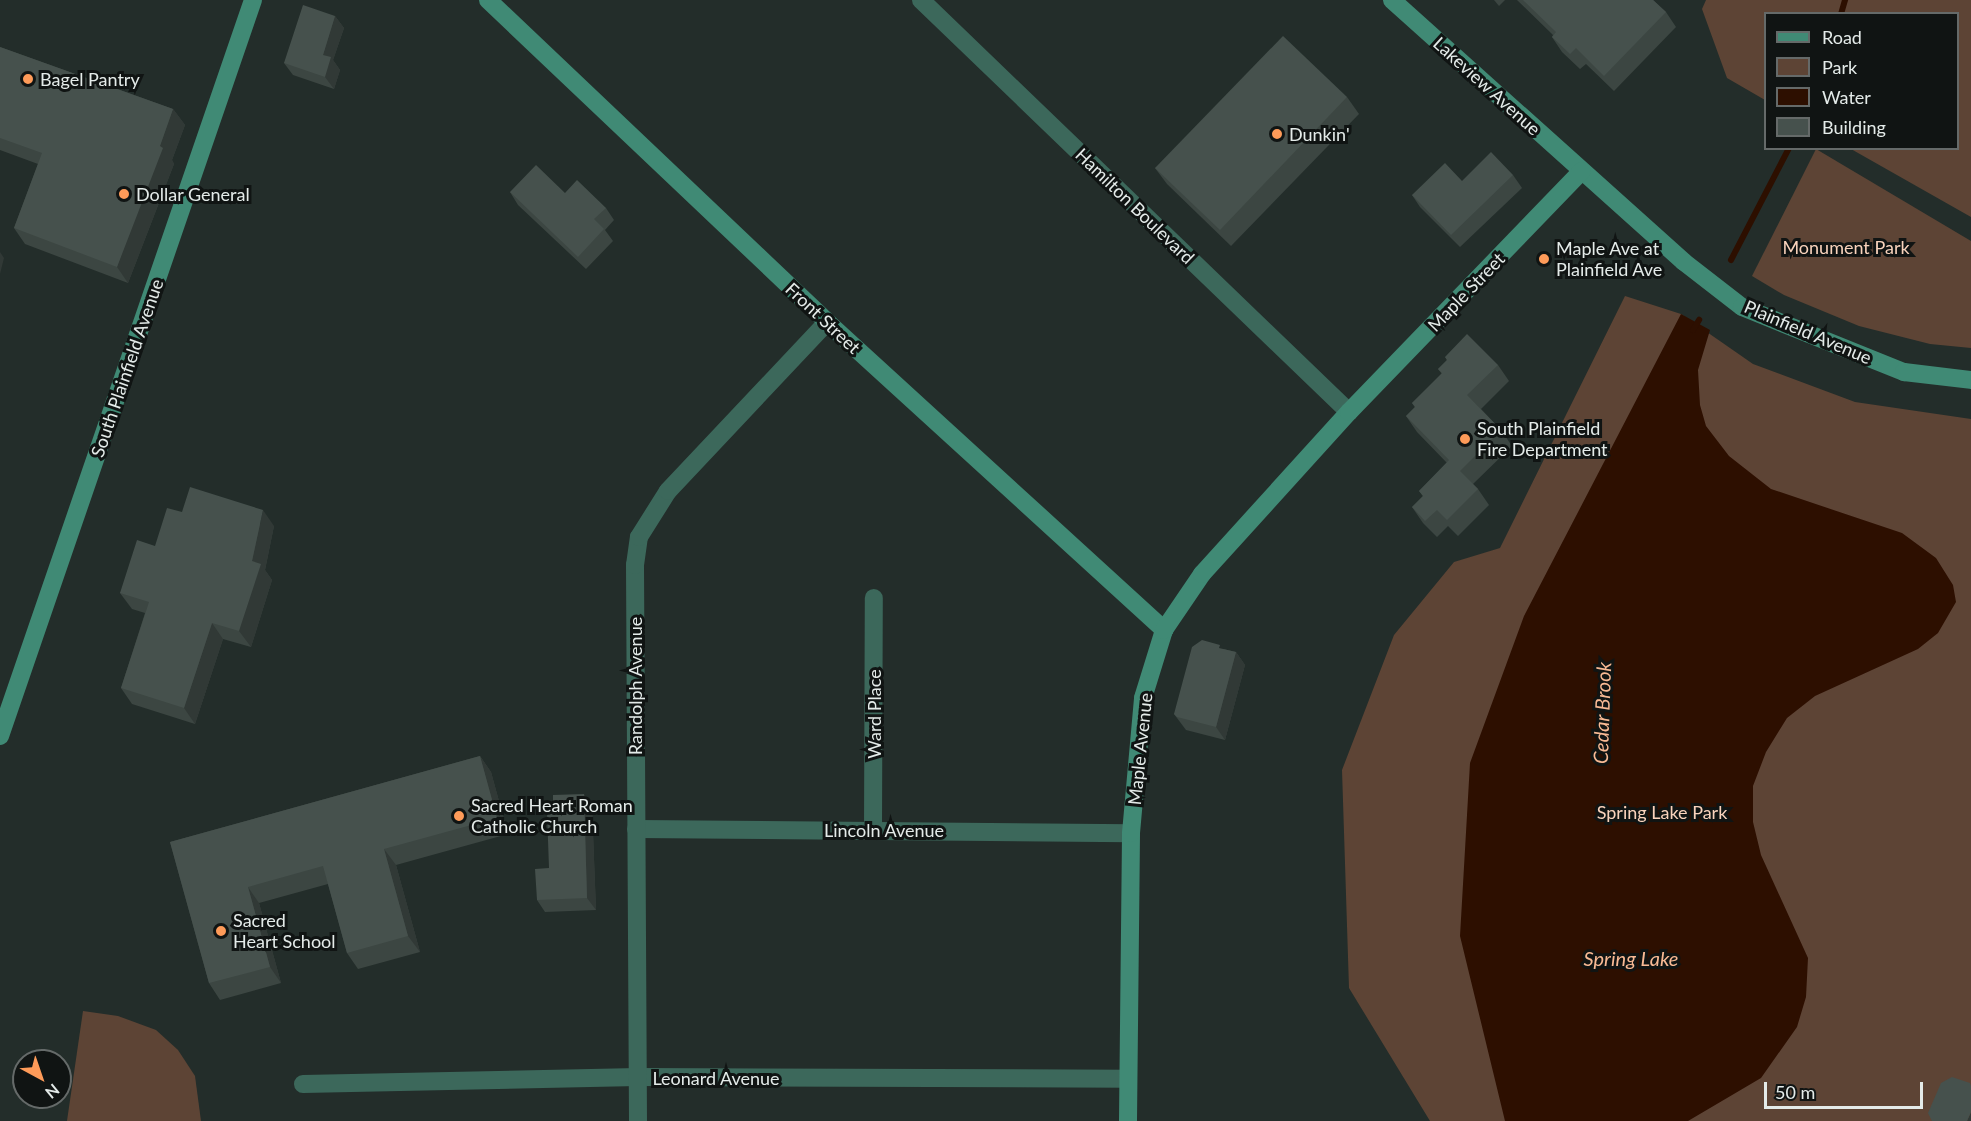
<!DOCTYPE html>
<style>
body{margin:0}
#map{position:relative;width:1971px;height:1121px;overflow:hidden;background:#232d2a;font-family:Lato,sans-serif}
div>[style]{position:absolute}
[style*='--x']{left:calc(var(--x)*1px);top:calc(var(--y)*1px);width:calc(var(--w)*1px);rotate:calc(var(--a)*1deg)}
.green>*{inset:0;background:#5d4435}
.water>*{inset:0;background:#2d0f00}
.stream>*{height:6px;margin:-3px;padding:0 3px;transform-origin:3px;border-radius:3px;background:#2d0f00}
.street>*{height:18px;margin:-9px;padding:0 9px;transform-origin:9px;border-radius:9px;background:#3c685b}
.secondary>*{height:18px;margin:-9px;padding:0 9px;transform-origin:9px;border-radius:9px;background:#408a75}
.wall>*{inset:0;background:#3c4642}
.shaded-wall>*{inset:0;background:#313936}
.building>*{inset:0;background:#46514d}
.dots>*{width:16px;height:16px;translate:-50% -50%;box-sizing:border-box;border:3px solid #101413;border-radius:50%}
span{translate:-50% -50%;white-space:nowrap;text-align:center;line-height:1.15;-webkit-text-stroke:6px #101413;paint-order:stroke}
.poi-label{font-size:18px;color:#e4ebe9}
.left{translate:0 -50%;text-align:left}
.street-label{font-size:18px;color:#e4ebe9}
.park-label{font-size:18px;color:#f9d3bc}
.water-label{font-size:20px;color:#f9ba94;font-style:italic}
.legend{position:absolute;left:1764px;top:12px;width:195px;height:138px;box-sizing:border-box;background:#101413;border:2px solid #656a69;margin:0;padding:8px 10px;list-style:none;font-size:18px;color:#e4ebe9}
.legend li{display:flex;align-items:center;gap:12px;height:30px}
.legend b{width:30px;border:2px solid #656a69}
.north{position:absolute;left:12px;top:1049px;width:60px;height:60px;box-sizing:border-box;background:#101413;border:2px solid #656a69;border-radius:50%;rotate:140deg;font-size:16px;font-weight:700;line-height:24px;text-align:center;color:#e4ebe9}
.north::after{content:'';display:block;margin:auto;width:21px;height:27px;background:#fe9b59;clip-path:polygon(50% 0,100% 100%,50% 72%,0 100%)}
.scale{position:absolute;left:1764px;top:1082px;width:159px;height:27px;box-sizing:border-box;border:3px solid #e4ebe9;border-top:0;padding-left:8px;font-size:18px;line-height:21px;white-space:nowrap;color:#e4ebe9;-webkit-text-stroke:4px #101413;paint-order:stroke}
</style>
<div id="map">
<div class="green">
<div style="clip-path:polygon(1706px 0,1971px 0,1971px 217px,1851px 149px,1958px 148px,1958px 14px,1766px 14px,1765px 100px,1727px 78px,1702px 9px)"></div>
<div style="clip-path:polygon(1816px 149px,1971px 241px,1971px 348px,1930px 344px,1859px 326px,1784px 295px,1752px 276px)"></div>
<div style="clip-path:polygon(1625px 296px,1681px 314px,1753px 364px,1855px 402px,1971px 419px,1971px 1121px,1430px 1121px,1349px 988px,1342px 770px,1394px 635px,1454px 562px,1500px 548px)"></div>
<div style="clip-path:polygon(83px 1011px,118px 1016px,156px 1030px,178px 1050px,195px 1076px,201px 1121px,67px 1121px)"></div>
</div>
<div class="water">
<div style="clip-path:polygon(1681px 314px,1710px 330px,1698px 370px,1700px 405px,1706px 426px,1729px 456px,1771px 489px,1902px 533px,1936px 558px,1953px 585px,1956px 602px,1938px 633px,1918px 649px,1815px 696px,1787px 718px,1766px 752px,1753px 786px,1753px 822px,1761px 855px,1808px 958px,1806px 997px,1797px 1027px,1761px 1078px,1688px 1121px,1505px 1121px,1460px 936px,1470px 763px,1524px 616px)"></div>
</div>
<div class="stream">
<div style="--x:1841;--y:14;--w:15;--a:-74"></div>
<div style="--x:1731;--y:260;--w:126;--a:-62.6"></div>
<div style="--x:1693;--y:330;--w:12;--a:-59"></div>
</div>
<div class="street">
<div style="--x:921;--y:0;--w:594;--a:43.91"></div>
<div style="--x:636;--y:829;--w:495;--a:0.5"></div>
<div style="--x:873;--y:830;--w:232;--a:-89.8"></div>
<div style="--x:303;--y:1084;--w:335;--a:-1.2"></div>
<div style="--x:638;--y:1077;--w:490;--a:0.2"></div>
<div style="--x:638;--y:1121;--w:556;--a:-90.31"></div>
<div style="--x:635;--y:565;--w:28;--a:-82"></div>
<div style="--x:639;--y:537;--w:54;--a:-57.8"></div>
<div style="--x:668;--y:491;--w:232;--a:-46.7"></div>
</div>
<div class="secondary">
<div style="--x:488;--y:0;--w:468;--a:43.5"></div>
<div style="--x:827;--y:322;--w:457;--a:42.4"></div>
<div style="--x:1392;--y:0;--w:392;--a:41.9"></div>
<div style="--x:1684;--y:262;--w:73;--a:37.8"></div>
<div style="--x:1742;--y:307;--w:175;--a:21.9"></div>
<div style="--x:1904;--y:372;--w:67;--a:6.8"></div>
<div style="--x:0;--y:736;--w:778;--a:-71.03"></div>
<div style="--x:1128;--y:1121;--w:288;--a:-89.4"></div>
<div style="--x:1131;--y:833;--w:136;--a:-84.9"></div>
<div style="--x:1143;--y:698;--w:71;--a:-72.8"></div>
<div style="--x:1164;--y:630;--w:68;--a:-55.8"></div>
<div style="--x:1202;--y:574;--w:219;--a:-47.8"></div>
<div style="--x:1349;--y:412;--w:335;--a:-46"></div>
</div>
<div class="wall">
<div style="clip-path:polygon(1494px 0,1505px 0,1499px 6px)"></div>
<div style="clip-path:polygon(1517px 0,1653px 0,1666px 12px,1676px 27px,1614px 91px,1586px 64px,1580px 69px,1562px 52px,1552px 37px,1553px 35px)"></div>
<div style="clip-path:polygon(335px 16px,344px 28px,333px 60px,340px 70px,334px 89px,293px 75px,284px 63px)"></div>
<div style="clip-path:polygon(0 47px,173px 109px,185px 125px,172px 160px,174px 164px,128px 283px,25px 244px,14px 228px,38px 164px,0 150px)"></div>
<div style="clip-path:polygon(1347px 97px,1359px 114px,1231px 246px,1167px 184px,1155px 168px)"></div>
<div style="clip-path:polygon(1513px 175px,1522px 188px,1460px 247px,1420px 207px,1412px 195px,1462px 181px)"></div>
<div style="clip-path:polygon(510px 192px,565px 193px,606px 208px,614px 220px,605px 230px,613px 241px,586px 269px,518px 205px)"></div>
<div style="clip-path:polygon(1445px 357px,1498px 365px,1509px 381px,1481px 409px,1501px 430px,1512px 446px,1473px 484px,1478px 489px,1489px 505px,1458px 536px,1448px 526px,1437px 537px,1423px 523px,1412px 507px,1423px 496px,1419px 491px,1447px 463px,1417px 432px,1406px 416px,1415px 407px,1412px 403px,1442px 374px,1438px 369px,1447px 360px)"></div>
<div style="clip-path:polygon(182px 512px,274px 526px,265px 570px,272px 580px,251px 647px,223px 639px,195px 724px,132px 704px,121px 688px,145px 613px,132px 609px,120px 593px)"></div>
<div style="clip-path:polygon(1223px 649px,1236px 652px,1245px 665px,1225px 740px,1186px 730px,1174px 714px)"></div>
<div style="clip-path:polygon(480px 756px,491px 772px,508px 834px,396px 865px,420px 952px,358px 969px,347px 953px,328px 884px,259px 903px,281px 983px,220px 1000px,209px 983px,170px 842px)"></div>
<div style="clip-path:polygon(592px 807px,596px 910px,545px 912px,537px 900px,549px 868px,553px 812px)"></div>
</div>
<div class="shaded-wall">
<div style="clip-path:polygon(335px 16px,344px 28px,333px 60px,340px 70px,334px 89px,325px 77px,323px 55px)"></div>
<div style="clip-path:polygon(173px 109px,185px 125px,172px 160px,174px 164px,128px 283px,117px 267px)"></div>
<div style="clip-path:polygon(0 252px,4px 258px,0 274px)"></div>
<div style="clip-path:polygon(263px 510px,274px 526px,265px 570px,272px 580px,251px 647px,239px 631px,252px 561px)"></div>
<div style="clip-path:polygon(212px 623px,223px 639px,195px 724px,184px 708px)"></div>
<div style="clip-path:polygon(1236px 652px,1245px 665px,1225px 740px,1216px 727px)"></div>
<div style="clip-path:polygon(480px 756px,491px 772px,508px 834px,497px 818px)"></div>
<div style="clip-path:polygon(584px 794px,592px 807px,596px 910px,587px 898px)"></div>
<div style="clip-path:polygon(384px 849px,396px 865px,420px 952px,408px 936px)"></div>
<div style="clip-path:polygon(248px 887px,259px 903px,281px 983px,270px 967px)"></div>
<div style="clip-path:polygon(1971px 1112px,1971px 1121px,1967px 1121px)"></div>
</div>
<div class="building">
<div style="clip-path:polygon(1523px 0,1653px 0,1666px 12px,1604px 76px,1576px 48px,1570px 54px,1552px 37px,1556px 32px)"></div>
<div style="clip-path:polygon(303px 5px,335px 16px,323px 55px,331px 57px,325px 77px,284px 63px)"></div>
<div style="clip-path:polygon(1283px 36px,1347px 97px,1220px 230px,1155px 168px)"></div>
<div style="clip-path:polygon(0 47px,173px 109px,160px 146px,163px 148px,117px 267px,14px 228px,42px 153px,0 138px)"></div>
<div style="clip-path:polygon(1491px 152px,1513px 175px,1451px 235px,1412px 195px,1445px 163px,1462px 181px)"></div>
<div style="clip-path:polygon(536px 165px,565px 193px,577px 180px,606px 208px,594px 219px,604px 229px,578px 257px,510px 192px)"></div>
<div style="clip-path:polygon(1467px 334px,1498px 365px,1467px 395px,1501px 430px,1460px 471px,1478px 489px,1447px 520px,1437px 510px,1425px 521px,1412px 507px,1423px 496px,1419px 491px,1449px 460px,1406px 416px,1415px 407px,1412px 403px,1442px 373px,1438px 369px,1447px 360px,1445px 357px)"></div>
<div style="clip-path:polygon(190px 487px,263px 510px,252px 561px,261px 564px,239px 631px,212px 623px,184px 708px,121px 688px,149px 602px,120px 593px,137px 540px,155px 546px,167px 508px,182px 512px)"></div>
<div style="clip-path:polygon(1202px 640px,1220px 645px,1219px 648px,1236px 652px,1216px 727px,1177px 717px,1174px 714px,1192px 647px)"></div>
<div style="clip-path:polygon(480px 756px,497px 818px,384px 849px,408px 936px,347px 953px,323px 866px,248px 887px,270px 967px,209px 983px,170px 842px)"></div>
<div style="clip-path:polygon(584px 794px,587px 898px,537px 900px,535px 869px,549px 868px,547px 812px,553px 812px,553px 795px)"></div>
<div style="clip-path:polygon(1952px 1077px,1970px 1083px,1971px 1086px,1971px 1112px,1967px 1121px,1932px 1121px,1928px 1113px,1941px 1083px)"></div>
</div>
<div class="dots">
<div style="left:28px;top:79px;background:#fe9b59"></div>
<div style="left:1277px;top:134px;background:#fe9b59"></div>
<div style="left:124px;top:194px;background:#fe9b59"></div>
<div style="left:1544px;top:259px;background:#fe9b59"></div>
<div style="left:1465px;top:439px;background:#fe9b59"></div>
<div style="left:459px;top:816px;background:#fe9b59"></div>
<div style="left:221px;top:931px;background:#fe9b59"></div>
</div>
<div class="poi-label">
<span class="left" style="left:40px;top:79px">Bagel Pantry</span>
<span class="left" style="left:1289px;top:134px">Dunkin'</span>
<span class="left" style="left:136px;top:194px">Dollar General</span>
<span class="left" style="left:1556px;top:259px">Maple Ave at<br>Plainfield Ave</span>
<span class="left" style="left:1477px;top:439px">South Plainfield<br>Fire Department</span>
<span class="left" style="left:471px;top:816px">Sacred Heart Roman<br>Catholic Church</span>
<span class="left" style="left:233px;top:931px">Sacred<br>Heart School</span>
</div>
<div class="street-label">
<span style="left:1487px;top:86px;rotate:42deg">Lakeview Avenue</span>
<span style="left:1135px;top:206px;rotate:44deg">Hamilton Boulevard</span>
<span style="left:1466px;top:292px;rotate:-46deg">Maple Street</span>
<span style="left:823px;top:318px;rotate:43deg">Front Street</span>
<span style="left:1808px;top:332px;rotate:23deg">Plainfield Avenue</span>
<span style="left:127px;top:368px;rotate:-71deg">South Plainfield Avenue</span>
<span style="left:635px;top:686px;rotate:-90deg">Randolph Avenue</span>
<span style="left:874px;top:714px;rotate:-90deg">Ward Place</span>
<span style="left:1140px;top:749px;rotate:-84deg">Maple Avenue</span>
<span style="left:884px;top:830px">Lincoln Avenue</span>
<span style="left:716px;top:1078px">Leonard Avenue</span>
</div>
<div class="park-label">
<span style="left:1846px;top:247px">Monument Park</span>
<span style="left:1662px;top:812px">Spring Lake Park</span>
</div>
<div class="water-label">
<span style="left:1602px;top:713px;rotate:-88deg">Cedar Brook</span>
<span style="left:1631px;top:958px">Spring Lake</span>
</div>
<ul class="legend">
<li><b style="height:8px;background:#408a75"></b>Road</li>
<li><b style="height:16px;background:#5d4435"></b>Park</li>
<li><b style="height:16px;background:#2d0f00"></b>Water</li>
<li><b style="height:16px;background:#46514d"></b>Building</li>
</ul>
<div class="north">N</div>
<div class="scale">50 m</div>
</div>
